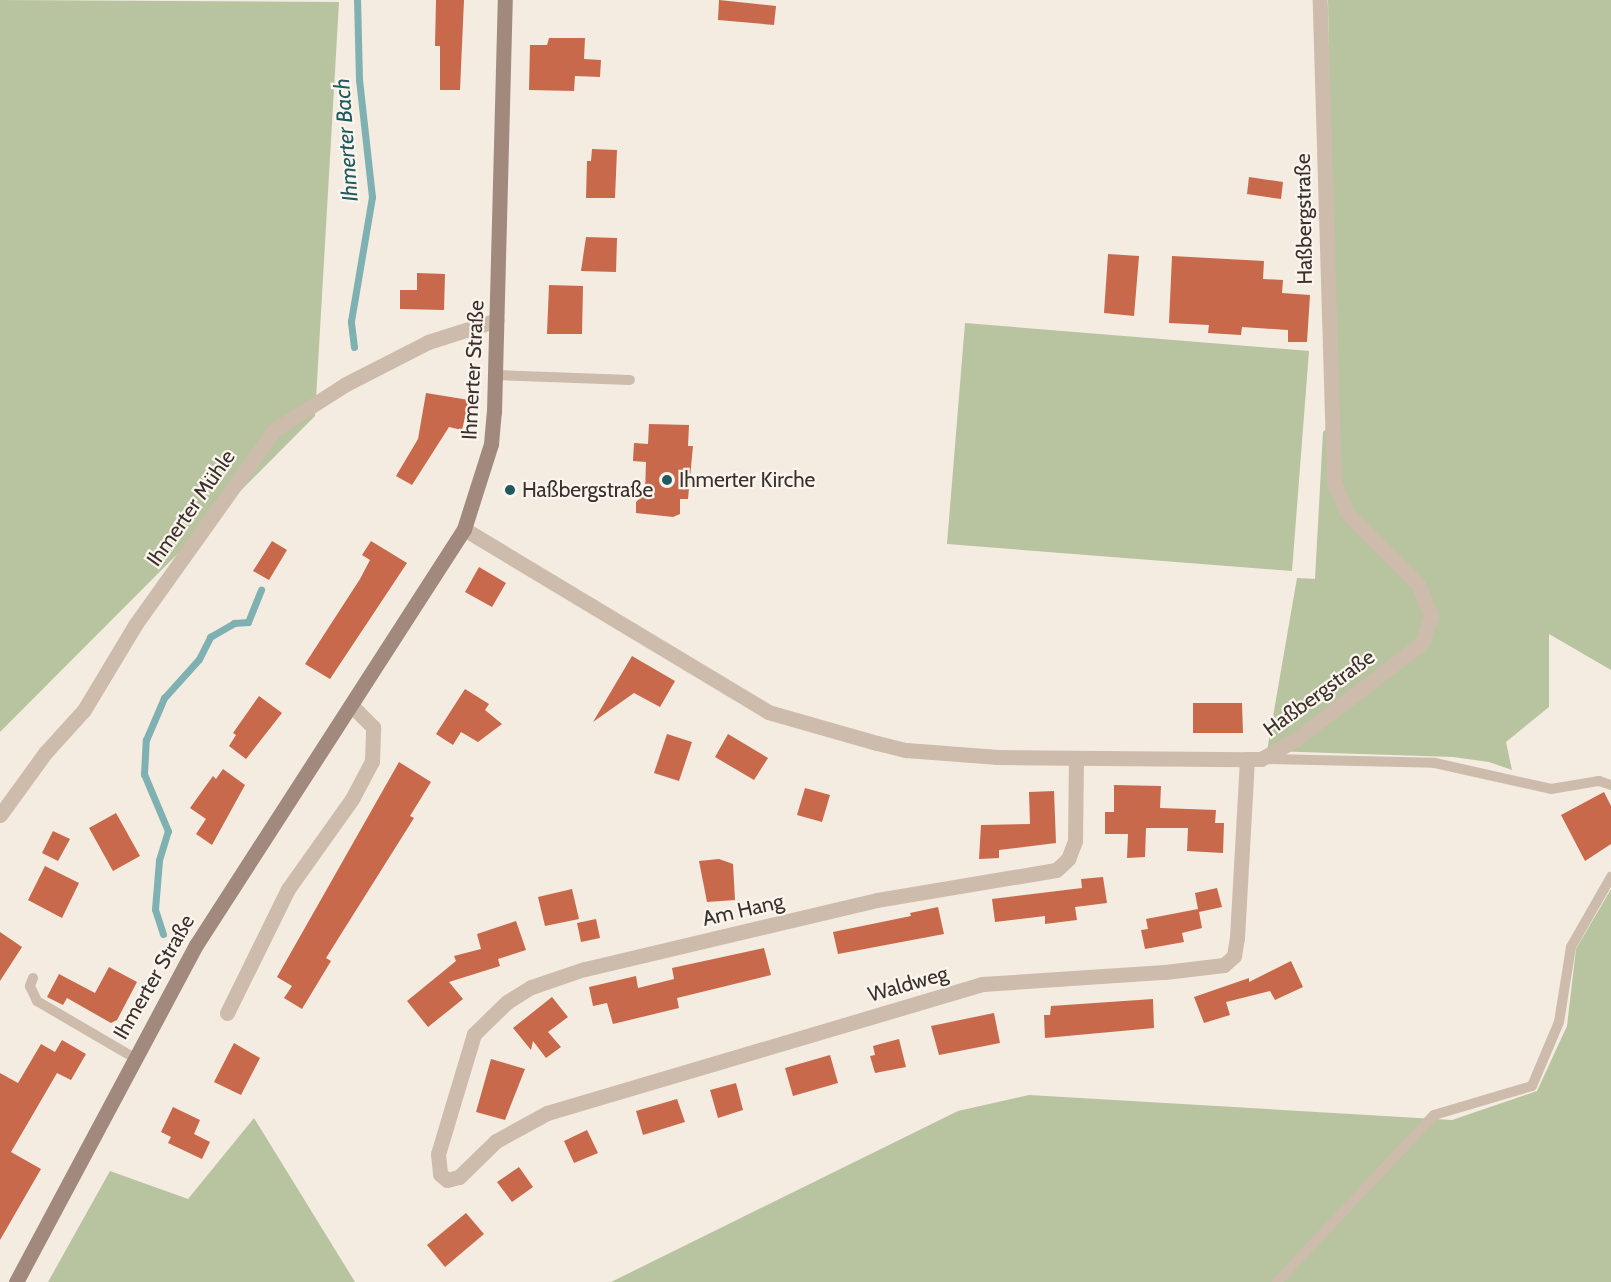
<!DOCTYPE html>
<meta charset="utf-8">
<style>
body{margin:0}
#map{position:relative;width:1611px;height:1282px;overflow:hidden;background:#f4ebe1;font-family:Cabin,sans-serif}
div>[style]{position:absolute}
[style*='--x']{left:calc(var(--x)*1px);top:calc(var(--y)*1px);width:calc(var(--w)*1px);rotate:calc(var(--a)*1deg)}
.green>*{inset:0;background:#b8c4a0}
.stream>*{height:7px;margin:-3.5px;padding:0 3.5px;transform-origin:3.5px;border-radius:3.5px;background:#7fb0b2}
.building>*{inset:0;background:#c8694b}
.lane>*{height:10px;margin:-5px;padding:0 5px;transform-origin:5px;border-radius:5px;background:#cdbbac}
.street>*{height:15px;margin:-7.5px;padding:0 7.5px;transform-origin:7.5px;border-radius:7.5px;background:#cdbbac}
.secondary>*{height:15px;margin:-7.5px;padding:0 7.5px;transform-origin:7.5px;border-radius:7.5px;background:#a18a7d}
.dots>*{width:16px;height:16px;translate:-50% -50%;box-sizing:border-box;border:3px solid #fbf5ee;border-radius:50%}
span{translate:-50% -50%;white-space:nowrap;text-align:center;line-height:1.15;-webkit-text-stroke:4.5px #fbf5ee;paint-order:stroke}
.street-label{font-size:21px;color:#3b302b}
.poi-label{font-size:21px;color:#3b302b}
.left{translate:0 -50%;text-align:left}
.water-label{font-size:22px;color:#1f5a5e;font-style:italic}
</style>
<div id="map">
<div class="green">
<div style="clip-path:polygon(0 0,339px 2px,315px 416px,0 732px)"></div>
<div style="clip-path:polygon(1328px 0,1611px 0,1611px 670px,1549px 634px,1549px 707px,1506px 742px,1512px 770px,1489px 762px,1453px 757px,1267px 751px,1297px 578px,1315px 579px,1323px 432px,1335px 421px)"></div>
<div style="clip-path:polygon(965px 323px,1309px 351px,1292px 571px,947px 544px)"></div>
<div style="clip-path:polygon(1611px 889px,1611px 1282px,611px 1282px,958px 1111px,1029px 1095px,1452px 1120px,1537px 1091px,1567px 1026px,1576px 949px)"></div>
<div style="clip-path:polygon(254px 1118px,355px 1282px,48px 1282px,110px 1171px,188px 1199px)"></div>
</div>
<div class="stream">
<div style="--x:354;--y:347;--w:26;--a:-97"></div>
<div style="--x:351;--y:321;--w:126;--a:-80.4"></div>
<div style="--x:372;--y:197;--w:118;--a:-96.3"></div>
<div style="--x:359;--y:80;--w:80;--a:-91.4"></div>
<div style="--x:163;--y:934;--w:26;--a:-108"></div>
<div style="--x:155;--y:909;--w:49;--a:-85.3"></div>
<div style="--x:159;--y:860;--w:30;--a:-73"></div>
<div style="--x:168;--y:831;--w:62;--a:-112.8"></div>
<div style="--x:144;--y:774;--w:34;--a:-87"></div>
<div style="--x:146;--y:740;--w:46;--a:-66.8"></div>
<div style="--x:164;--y:698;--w:52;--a:-48.1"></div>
<div style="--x:199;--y:659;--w:25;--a:-63"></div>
<div style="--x:210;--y:637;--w:28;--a:-30"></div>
<div style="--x:234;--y:623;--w:14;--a:-4"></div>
<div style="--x:248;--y:622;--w:35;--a:-68"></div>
</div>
<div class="building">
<div style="clip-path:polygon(436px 0,464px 0,460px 90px,440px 90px,440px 46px,435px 46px)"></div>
<div style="clip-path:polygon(719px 0,776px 6px,774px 25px,718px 20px)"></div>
<div style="clip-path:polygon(549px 38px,585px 38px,584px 59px,601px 60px,600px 77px,575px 76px,574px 91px,529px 90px,530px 45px,547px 45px)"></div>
<div style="clip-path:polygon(592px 149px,617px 150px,615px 198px,586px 198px,587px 161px,591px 161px)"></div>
<div style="clip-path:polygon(1249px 177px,1283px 182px,1281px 199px,1247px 194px)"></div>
<div style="clip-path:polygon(586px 237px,617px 238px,616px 272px,581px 271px)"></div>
<div style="clip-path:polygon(1108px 254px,1139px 256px,1134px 316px,1104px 313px)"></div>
<div style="clip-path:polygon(1172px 256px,1264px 261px,1263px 279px,1283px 280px,1282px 293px,1310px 295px,1307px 342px,1288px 342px,1288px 330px,1242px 327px,1241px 335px,1208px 333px,1209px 325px,1169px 323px)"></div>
<div style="clip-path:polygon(417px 273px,445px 274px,444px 310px,400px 309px,400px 290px,417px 290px)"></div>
<div style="clip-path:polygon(549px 285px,583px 286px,582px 334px,547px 334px)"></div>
<div style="clip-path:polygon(426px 393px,469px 400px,462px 430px,449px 427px,412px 485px,396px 476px,418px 439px)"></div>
<div style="clip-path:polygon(649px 424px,689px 425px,688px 446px,693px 446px,688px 499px,680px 499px,680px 514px,673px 517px,636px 513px,636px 502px,645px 493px,646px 462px,633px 461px,634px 443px,648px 444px)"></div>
<div style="clip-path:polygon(272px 541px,287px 550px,269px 580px,253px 571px)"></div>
<div style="clip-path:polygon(371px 541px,407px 563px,330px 679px,305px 664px,360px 579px,370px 560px,362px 555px)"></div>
<div style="clip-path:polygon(479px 567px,506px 583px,492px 607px,465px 592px)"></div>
<div style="clip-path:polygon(632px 656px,675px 681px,660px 707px,634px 693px,593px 722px)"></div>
<div style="clip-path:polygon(465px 689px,489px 704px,485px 710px,502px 724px,478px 742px,461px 732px,453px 745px,436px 734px)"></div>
<div style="clip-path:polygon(259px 696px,282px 713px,246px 759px,229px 746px,236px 735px,233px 733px)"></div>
<div style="clip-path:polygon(1193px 703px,1242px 703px,1243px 733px,1193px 733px)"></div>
<div style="clip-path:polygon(667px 734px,692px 742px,679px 781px,654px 773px)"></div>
<div style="clip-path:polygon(728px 734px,768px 758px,754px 780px,715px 757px)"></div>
<div style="clip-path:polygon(399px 762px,431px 782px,410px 816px,414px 818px,326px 958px,331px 961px,302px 1009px,284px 998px,292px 986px,277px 977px)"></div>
<div style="clip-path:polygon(223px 769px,245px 785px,212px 845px,196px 834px,206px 819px,190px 808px,213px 776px,216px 779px)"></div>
<div style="clip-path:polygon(1114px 785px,1161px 786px,1160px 808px,1216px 810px,1215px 823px,1224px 823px,1223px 853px,1187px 851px,1188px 828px,1146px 828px,1145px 857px,1127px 858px,1128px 834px,1105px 834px,1105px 812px,1114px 812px)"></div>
<div style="clip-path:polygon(805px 788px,830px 795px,822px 822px,797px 815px)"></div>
<div style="clip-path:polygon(1054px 791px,1056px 843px,999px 850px,999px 858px,979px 859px,981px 825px,1030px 824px,1029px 792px)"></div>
<div style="clip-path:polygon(1604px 792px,1611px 806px,1611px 844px,1585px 861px,1561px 815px)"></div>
<div style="clip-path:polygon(116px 813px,140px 856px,113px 871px,89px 828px)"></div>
<div style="clip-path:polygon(53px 831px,70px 839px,58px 861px,42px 853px)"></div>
<div style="clip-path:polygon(719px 859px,733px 864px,735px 900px,707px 902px,699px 861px)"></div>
<div style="clip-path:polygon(45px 866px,79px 883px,62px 918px,28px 900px)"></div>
<div style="clip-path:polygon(1103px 877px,1107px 903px,1075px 907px,1077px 920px,1045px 924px,1045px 916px,995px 922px,992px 899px,1082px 888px,1081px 879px)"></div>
<div style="clip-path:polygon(1217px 888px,1222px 907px,1199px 912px,1202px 928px,1182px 933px,1184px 942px,1145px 949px,1141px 930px,1148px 929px,1146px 919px,1198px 909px,1195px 893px)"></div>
<div style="clip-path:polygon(572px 889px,579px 919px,545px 926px,538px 897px)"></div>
<div style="clip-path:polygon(938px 907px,944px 934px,838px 954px,833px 932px,911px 916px,910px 913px)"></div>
<div style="clip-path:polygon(596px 919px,600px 938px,581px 942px,577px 923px)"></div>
<div style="clip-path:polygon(516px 921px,526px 950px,498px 959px,500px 966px,449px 982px,463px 999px,428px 1027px,407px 1001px,456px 961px,454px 956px,481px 949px,477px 934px)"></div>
<div style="clip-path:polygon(0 932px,22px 947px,0 981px)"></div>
<div style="clip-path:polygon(764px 948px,771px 975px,677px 998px,679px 1008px,613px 1024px,607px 1003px,593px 1006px,589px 987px,636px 976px,638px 988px,674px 979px,672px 968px)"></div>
<div style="clip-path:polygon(1291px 961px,1303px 987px,1275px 1000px,1270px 991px,1226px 1002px,1230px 1015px,1204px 1023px,1194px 997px,1249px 978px,1249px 982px)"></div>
<div style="clip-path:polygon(109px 967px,137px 982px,117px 1020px,111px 1023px,67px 998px,63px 1005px,47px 997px,59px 974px,95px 993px)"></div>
<div style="clip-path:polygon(552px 997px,568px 1017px,548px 1032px,561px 1047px,546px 1058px,533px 1041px,531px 1050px,513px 1028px)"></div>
<div style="clip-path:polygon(1153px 999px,1154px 1028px,1045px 1038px,1044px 1015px,1050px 1015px,1051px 1006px)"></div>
<div style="clip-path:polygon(994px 1013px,1000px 1043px,939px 1055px,931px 1026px)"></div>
<div style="clip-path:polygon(899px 1039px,906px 1067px,875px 1073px,870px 1056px,875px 1055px,873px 1046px)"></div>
<div style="clip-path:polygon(62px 1040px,86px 1054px,71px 1080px,57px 1073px,11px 1152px,41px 1169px,0 1240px,0 1073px,18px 1083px,41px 1044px,55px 1052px)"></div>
<div style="clip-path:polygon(234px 1043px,260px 1058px,241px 1095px,214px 1082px)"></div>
<div style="clip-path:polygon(830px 1055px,838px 1083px,793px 1096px,785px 1068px)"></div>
<div style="clip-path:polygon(491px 1059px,525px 1069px,505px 1120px,476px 1112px)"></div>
<div style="clip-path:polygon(736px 1083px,743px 1110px,718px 1118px,710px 1090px)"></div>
<div style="clip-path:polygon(677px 1099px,685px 1122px,643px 1135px,636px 1111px)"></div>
<div style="clip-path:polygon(173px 1107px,200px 1120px,194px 1134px,210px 1142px,202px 1159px,168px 1143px,171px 1137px,161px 1132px)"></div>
<div style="clip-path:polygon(587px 1130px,598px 1153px,574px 1163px,564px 1141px)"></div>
<div style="clip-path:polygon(519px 1167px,533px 1187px,512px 1202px,497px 1182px)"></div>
<div style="clip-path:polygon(466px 1213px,484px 1234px,445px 1267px,427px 1245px)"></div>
</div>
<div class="lane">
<div style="--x:496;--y:375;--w:134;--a:2.1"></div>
<div style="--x:1265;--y:759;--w:170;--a:1.3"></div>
<div style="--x:1435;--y:763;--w:119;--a:12.6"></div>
<div style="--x:1551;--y:789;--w:49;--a:-9.5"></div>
<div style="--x:1599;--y:781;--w:13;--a:18"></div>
<div style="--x:33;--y:978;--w:9;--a:111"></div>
<div style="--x:30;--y:986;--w:17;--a:65"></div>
<div style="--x:37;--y:1001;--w:111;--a:30.3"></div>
<div style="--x:1277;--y:1282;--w:229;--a:-46.8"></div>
<div style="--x:1434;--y:1115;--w:102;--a:-16.5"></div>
<div style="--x:1532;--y:1086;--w:69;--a:-67.1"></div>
<div style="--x:1559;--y:1022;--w:76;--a:-80.9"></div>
<div style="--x:1571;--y:947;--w:81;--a:-60.3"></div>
</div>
<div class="street">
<div style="--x:464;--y:529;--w:355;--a:31"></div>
<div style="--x:768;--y:712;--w:113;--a:15.9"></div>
<div style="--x:877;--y:743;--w:30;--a:14"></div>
<div style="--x:906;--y:750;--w:92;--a:4.4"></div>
<div style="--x:998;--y:757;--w:249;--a:0.5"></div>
<div style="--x:1247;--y:759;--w:14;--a:0"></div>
<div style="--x:1261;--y:759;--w:35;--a:-29"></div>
<div style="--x:1292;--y:742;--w:163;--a:-37.3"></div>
<div style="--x:1422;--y:643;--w:28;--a:-72"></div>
<div style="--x:1431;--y:616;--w:35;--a:-112"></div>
<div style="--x:1418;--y:584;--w:100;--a:-135"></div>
<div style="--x:1347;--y:513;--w:33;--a:-113"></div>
<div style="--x:1334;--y:483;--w:483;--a:-91.7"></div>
<div style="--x:1076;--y:758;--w:83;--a:90.7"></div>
<div style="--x:1075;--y:841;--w:19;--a:111"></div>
<div style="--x:1068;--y:859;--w:16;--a:137"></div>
<div style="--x:1056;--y:870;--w:181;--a:170.5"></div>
<div style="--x:877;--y:900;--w:301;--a:166.7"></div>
<div style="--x:584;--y:969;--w:56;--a:161.2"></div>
<div style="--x:531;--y:987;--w:28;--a:148"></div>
<div style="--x:507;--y:1002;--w:46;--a:135.9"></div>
<div style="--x:474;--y:1034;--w:125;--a:106.7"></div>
<div style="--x:438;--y:1154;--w:20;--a:84"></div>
<div style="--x:440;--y:1174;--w:9;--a:41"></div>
<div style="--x:447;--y:1180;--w:12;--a:-14"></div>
<div style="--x:459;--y:1177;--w:52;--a:-44.2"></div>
<div style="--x:496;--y:1141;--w:58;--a:-28.8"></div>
<div style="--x:547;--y:1113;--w:454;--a:-16.5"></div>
<div style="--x:982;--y:984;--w:183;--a:-3.8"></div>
<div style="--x:1165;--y:972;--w:59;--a:-6.8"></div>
<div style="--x:1224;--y:965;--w:13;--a:-42"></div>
<div style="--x:1234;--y:956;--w:18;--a:-81"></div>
<div style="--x:1237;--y:938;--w:179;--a:-86.8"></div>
<div style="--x:0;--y:815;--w:77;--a:-54"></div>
<div style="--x:45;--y:753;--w:58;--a:-47.8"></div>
<div style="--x:84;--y:710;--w:99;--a:-59"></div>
<div style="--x:135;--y:625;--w:239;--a:-54.5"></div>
<div style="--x:274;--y:430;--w:85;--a:-32.6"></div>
<div style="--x:346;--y:384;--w:92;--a:-27.1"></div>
<div style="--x:428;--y:342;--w:72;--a:-17.7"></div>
<div style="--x:227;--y:1013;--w:138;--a:-63.8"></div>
<div style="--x:288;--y:889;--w:110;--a:-54.6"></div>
<div style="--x:352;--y:799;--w:43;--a:-62.2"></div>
<div style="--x:372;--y:761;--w:34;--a:-88"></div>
<div style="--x:373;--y:727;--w:31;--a:-135"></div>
</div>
<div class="secondary">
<div style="--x:16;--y:1282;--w:382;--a:-61.9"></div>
<div style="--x:196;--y:945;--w:495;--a:-57.2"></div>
<div style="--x:464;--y:529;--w:89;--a:-72.4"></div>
<div style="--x:491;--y:444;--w:32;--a:-85"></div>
<div style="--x:494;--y:412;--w:412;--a:-88.5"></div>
</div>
<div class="dots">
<div style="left:667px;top:480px;background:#1f5a5e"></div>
<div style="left:510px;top:490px;background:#1f5a5e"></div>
</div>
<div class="street-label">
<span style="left:1304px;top:219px;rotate:-91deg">Haßbergstraße</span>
<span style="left:473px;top:370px;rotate:-87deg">Ihmerter Straße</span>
<span style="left:191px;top:508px;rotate:-55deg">Ihmerter Mühle</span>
<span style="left:1319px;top:693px;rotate:-36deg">Haßbergstraße</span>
<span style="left:743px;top:910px;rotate:-13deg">Am Hang</span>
<span style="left:154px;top:977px;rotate:-60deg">Ihmerter Straße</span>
<span style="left:908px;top:984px;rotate:-16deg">Waldweg</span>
</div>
<div class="poi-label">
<span class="left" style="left:679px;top:480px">Ihmerter Kirche</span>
<span class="left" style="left:522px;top:490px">Haßbergstraße</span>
</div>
<div class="water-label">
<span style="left:346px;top:140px;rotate:-94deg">Ihmerter Bach</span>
</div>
</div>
